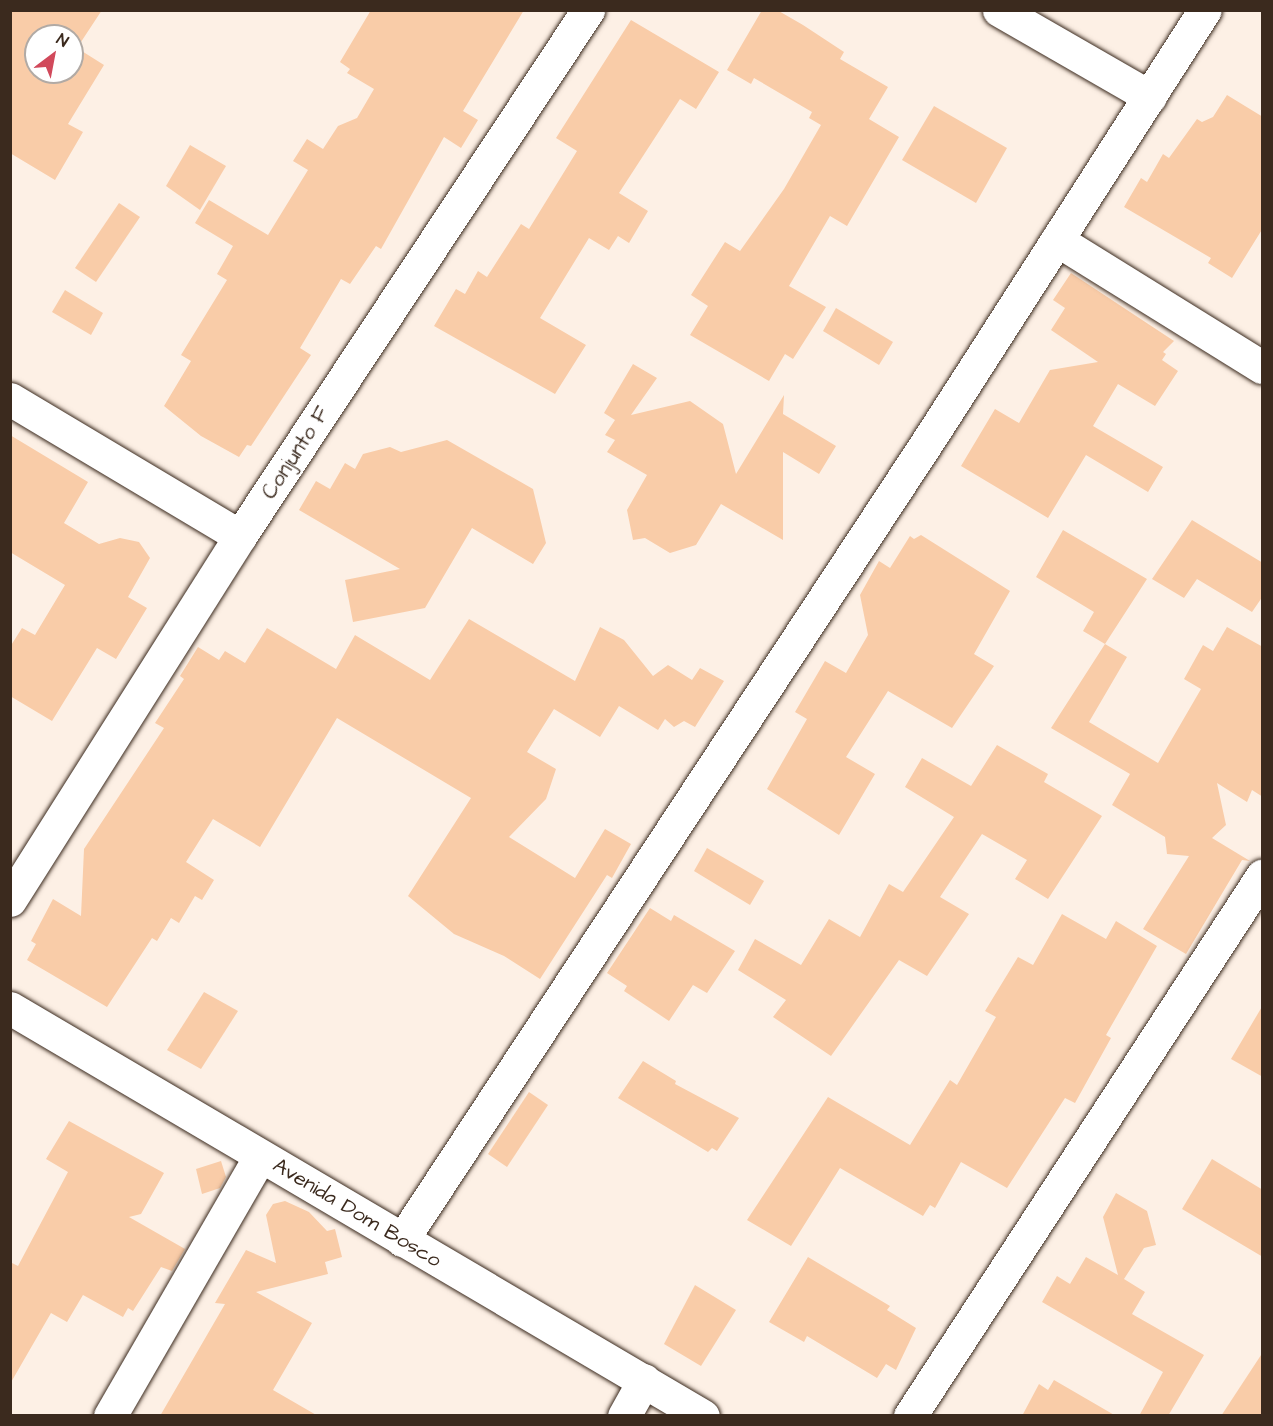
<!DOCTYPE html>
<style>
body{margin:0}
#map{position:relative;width:1273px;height:1426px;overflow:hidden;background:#fdf0e5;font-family:"Architects Daughter",sans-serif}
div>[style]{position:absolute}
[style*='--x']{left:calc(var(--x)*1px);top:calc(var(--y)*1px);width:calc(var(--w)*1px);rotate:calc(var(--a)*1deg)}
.building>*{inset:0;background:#f9cca8}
.roads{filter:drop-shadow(0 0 2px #3b2a1e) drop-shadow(0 0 2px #3b2a1e)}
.street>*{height:33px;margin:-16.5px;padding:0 16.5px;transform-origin:16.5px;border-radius:16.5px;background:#fff}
.secondary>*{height:33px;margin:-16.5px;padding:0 16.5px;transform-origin:16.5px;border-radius:16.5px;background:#fff}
span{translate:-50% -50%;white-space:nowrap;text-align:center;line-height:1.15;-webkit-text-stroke:4.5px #fff;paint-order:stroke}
.street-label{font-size:21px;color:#3b2a1e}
.frame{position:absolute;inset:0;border:12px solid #3b2a1e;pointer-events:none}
.north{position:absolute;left:24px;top:24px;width:60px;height:60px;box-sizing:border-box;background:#fff;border:2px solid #b1aaa5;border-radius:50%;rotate:32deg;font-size:16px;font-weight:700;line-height:24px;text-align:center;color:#3b2a1e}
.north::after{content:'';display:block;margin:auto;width:21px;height:27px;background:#d1495b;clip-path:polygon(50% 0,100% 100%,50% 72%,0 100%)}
</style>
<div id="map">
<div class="building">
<div style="clip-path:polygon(evenodd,10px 10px,102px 10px,77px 48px,104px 65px,68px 124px,83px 132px,55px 180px,10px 153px,10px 10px,36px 36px,72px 36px,72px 72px,36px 72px,36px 36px)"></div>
<div style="clip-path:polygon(371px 10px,524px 10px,463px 111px,478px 120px,461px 148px,444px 137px,381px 249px,376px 246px,350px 284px,341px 279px,300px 348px,311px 355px,251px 446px,247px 445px,239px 457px,201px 436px,164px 406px,191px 361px,181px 355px,227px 280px,217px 274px,233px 246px,195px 223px,209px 200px,268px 235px,308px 170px,293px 161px,307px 139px,323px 149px,338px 126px,357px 118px,374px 89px,347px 73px,350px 69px,340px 62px)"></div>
<div style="clip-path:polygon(762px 10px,777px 10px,803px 25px,844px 52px,840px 59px,888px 87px,869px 119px,899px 137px,847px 226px,830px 216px,789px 286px,826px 307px,793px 359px,785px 354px,769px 381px,690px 335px,708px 306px,691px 295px,725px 242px,740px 251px,784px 189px,821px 125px,809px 118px,812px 112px,754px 78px,751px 84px,727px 70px)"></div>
<div style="clip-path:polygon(631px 20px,719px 72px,696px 109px,680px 99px,619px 193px,648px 211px,629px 243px,618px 236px,609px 250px,589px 238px,540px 318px,586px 345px,555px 394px,434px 326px,456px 289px,465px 294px,478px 271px,487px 277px,521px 224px,529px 229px,577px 151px,556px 138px)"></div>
<div style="clip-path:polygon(1227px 95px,1263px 117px,1263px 228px,1232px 278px,1208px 263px,1211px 258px,1124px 207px,1141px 178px,1147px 182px,1163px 154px,1169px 158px,1197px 119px,1202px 122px,1213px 117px)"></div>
<div style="clip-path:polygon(934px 106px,1007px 148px,976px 203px,902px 160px)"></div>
<div style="clip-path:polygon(190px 145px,226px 166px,200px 210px,166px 186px)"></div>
<div style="clip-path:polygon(119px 203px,140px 217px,96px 282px,75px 268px)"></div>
<div style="clip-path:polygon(1071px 273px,1174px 341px,1163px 352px,1166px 354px,1162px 360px,1178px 371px,1155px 406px,1118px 384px,1093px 426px,1163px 467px,1148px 492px,1086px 455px,1048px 518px,961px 466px,995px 409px,1019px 423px,1050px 370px,1098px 362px,1051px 330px,1065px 308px,1053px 300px)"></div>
<div style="clip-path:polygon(65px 290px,103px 313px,91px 335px,52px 312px)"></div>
<div style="clip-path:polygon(836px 308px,893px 342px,879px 365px,823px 331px)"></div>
<div style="clip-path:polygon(633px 364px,657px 378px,631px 415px,690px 401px,723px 424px,736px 474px,784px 395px,783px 414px,836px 446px,819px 474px,783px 452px,783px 540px,721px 504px,696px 545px,670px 553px,645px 538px,633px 540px,627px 510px,647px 475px,607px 452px,615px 440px,605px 435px,615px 420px,604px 413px)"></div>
<div style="clip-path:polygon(10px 435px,88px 482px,64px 523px,99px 544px,120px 538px,139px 542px,150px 558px,128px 597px,147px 608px,116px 659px,97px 648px,52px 721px,10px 696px,10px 647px,22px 628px,35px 635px,65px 585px,10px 552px)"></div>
<div style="clip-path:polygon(447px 440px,533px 489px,546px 543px,533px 564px,472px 528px,425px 608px,353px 622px,345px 580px,400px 569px,299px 510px,316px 481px,330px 489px,345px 463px,355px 469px,363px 454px,390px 447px,401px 452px)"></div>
<div style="clip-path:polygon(1192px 520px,1263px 563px,1263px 596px,1252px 612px,1197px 579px,1184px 598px,1152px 579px)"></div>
<div style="clip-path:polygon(1063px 530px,1147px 579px,1105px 644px,1083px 631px,1094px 612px,1036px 577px)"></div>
<div style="clip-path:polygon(921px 535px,1010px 591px,974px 654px,994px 666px,952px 728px,888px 691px,846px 757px,875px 774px,839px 835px,767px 789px,807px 719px,795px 712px,825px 661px,846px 673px,868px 635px,860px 595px,879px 561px,890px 568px,910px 536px,914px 539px)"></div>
<div style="clip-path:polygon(469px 619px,575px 681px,600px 627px,624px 640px,653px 676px,668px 665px,692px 680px,700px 668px,724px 681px,695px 727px,684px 721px,674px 727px,665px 719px,658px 730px,619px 706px,600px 737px,554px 709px,527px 752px,556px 769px,546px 799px,509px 837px,575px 878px,605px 829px,631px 844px,612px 878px,607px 875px,540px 979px,504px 956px,454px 934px,408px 896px,471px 798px,337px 718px,260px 847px,213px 819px,186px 862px,214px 880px,202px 900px,195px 896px,179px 923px,171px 918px,157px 941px,152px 938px,107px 1007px,27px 960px,36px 944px,31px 941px,53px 899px,81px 916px,84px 849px,164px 728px,155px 723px,184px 679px,180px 676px,198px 647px,219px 660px,225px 651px,245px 663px,267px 628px,336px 669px,355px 635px,430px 680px)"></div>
<div style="clip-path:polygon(1227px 627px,1263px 647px,1263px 797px,1252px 790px,1247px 802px,1217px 783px,1226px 825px,1212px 838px,1250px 861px,1242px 860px,1186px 954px,1143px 929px,1189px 856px,1167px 854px,1165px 837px,1112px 805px,1130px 774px,1051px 728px,1105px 644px,1127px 657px,1089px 722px,1158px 763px,1201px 689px,1184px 679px,1203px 645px,1213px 651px)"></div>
<div style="clip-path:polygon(997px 745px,1048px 774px,1044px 782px,1102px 816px,1048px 899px,1015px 879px,1027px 860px,982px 834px,940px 897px,969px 914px,927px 976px,899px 960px,831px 1056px,773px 1017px,786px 1000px,738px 970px,755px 939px,801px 965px,829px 919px,860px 937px,889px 884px,903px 892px,954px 817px,905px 787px,922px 758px,971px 786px)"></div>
<div style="clip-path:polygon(707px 848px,764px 881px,750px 905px,694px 871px)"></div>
<div style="clip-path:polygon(650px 908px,671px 921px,674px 915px,735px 951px,707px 993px,693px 985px,669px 1021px,624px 991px,627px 986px,607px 973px)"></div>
<div style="clip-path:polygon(1062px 914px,1106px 939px,1116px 921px,1157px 946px,1106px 1035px,1111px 1038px,1075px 1103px,1065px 1098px,1007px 1188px,961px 1162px,935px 1208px,930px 1205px,923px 1216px,840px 1168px,791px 1246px,747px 1220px,828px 1097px,910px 1145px,950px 1080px,957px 1085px,996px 1017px,985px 1011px,1018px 957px,1033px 965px)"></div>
<div style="clip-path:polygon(204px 992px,238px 1011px,201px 1069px,167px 1050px)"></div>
<div style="clip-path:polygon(1263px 1005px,1263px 1077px,1231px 1059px)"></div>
<div style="clip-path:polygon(643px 1061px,676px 1081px,675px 1084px,739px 1118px,717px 1151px,712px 1148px,708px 1152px,618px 1098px)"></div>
<div style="clip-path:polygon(529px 1092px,548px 1105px,507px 1167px,488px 1154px)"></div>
<div style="clip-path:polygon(69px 1121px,164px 1173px,141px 1214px,129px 1217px,185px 1249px,172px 1271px,161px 1267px,133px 1311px,128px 1308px,123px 1317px,83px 1295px,67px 1322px,51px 1313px,10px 1384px,10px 1262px,18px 1266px,68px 1172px,46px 1159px)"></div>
<div style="clip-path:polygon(1212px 1159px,1263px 1190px,1263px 1257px,1182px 1209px)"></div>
<div style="clip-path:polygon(221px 1161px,226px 1177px,220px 1188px,202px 1194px,196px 1169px)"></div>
<div style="clip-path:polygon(1116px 1193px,1147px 1211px,1156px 1245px,1144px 1248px,1124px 1279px,1145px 1292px,1132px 1314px,1204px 1355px,1168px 1416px,1139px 1416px,1163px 1372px,1042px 1302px,1057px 1276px,1070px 1284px,1086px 1257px,1118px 1275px,1103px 1217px)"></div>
<div style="clip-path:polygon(285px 1201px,309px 1212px,327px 1231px,335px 1229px,342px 1257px,325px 1262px,328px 1274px,256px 1292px,312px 1323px,273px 1390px,318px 1416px,160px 1416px,225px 1304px,215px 1303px,246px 1250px,276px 1263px,266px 1215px,273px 1204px)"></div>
<div style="clip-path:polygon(808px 1257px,890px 1306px,887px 1310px,916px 1328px,896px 1370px,886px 1364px,877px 1378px,807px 1336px,804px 1342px,769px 1322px)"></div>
<div style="clip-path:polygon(695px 1285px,736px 1310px,701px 1366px,664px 1344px)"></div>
<div style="clip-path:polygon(1263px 1352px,1263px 1416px,1221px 1416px)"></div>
<div style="clip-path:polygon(1054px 1380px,1116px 1416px,1022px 1416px,1039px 1384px,1048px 1390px)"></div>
</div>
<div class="roads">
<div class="street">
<div style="--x:999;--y:10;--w:174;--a:29.9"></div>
<div style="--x:1057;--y:240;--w:241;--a:31.8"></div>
<div style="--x:10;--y:399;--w:268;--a:30.8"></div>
<div style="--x:10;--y:900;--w:431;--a:-57.7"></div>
<div style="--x:240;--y:536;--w:631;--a:-56.51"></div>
<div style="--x:402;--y:1240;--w:970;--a:-56.65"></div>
<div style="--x:935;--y:430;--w:499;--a:-57.3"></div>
<div style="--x:110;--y:1416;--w:300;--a:-60"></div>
<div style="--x:624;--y:1416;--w:41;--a:-60.9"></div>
<div style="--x:910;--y:1416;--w:645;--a:-56.9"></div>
</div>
<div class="secondary">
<div style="--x:10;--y:1008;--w:804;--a:30.49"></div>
</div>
</div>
<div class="street-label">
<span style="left:296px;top:453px;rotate:-57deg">Conjunto F</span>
<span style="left:357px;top:1213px;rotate:31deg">Avenida Dom Bosco</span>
</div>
<div class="frame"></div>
<div class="north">N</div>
</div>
